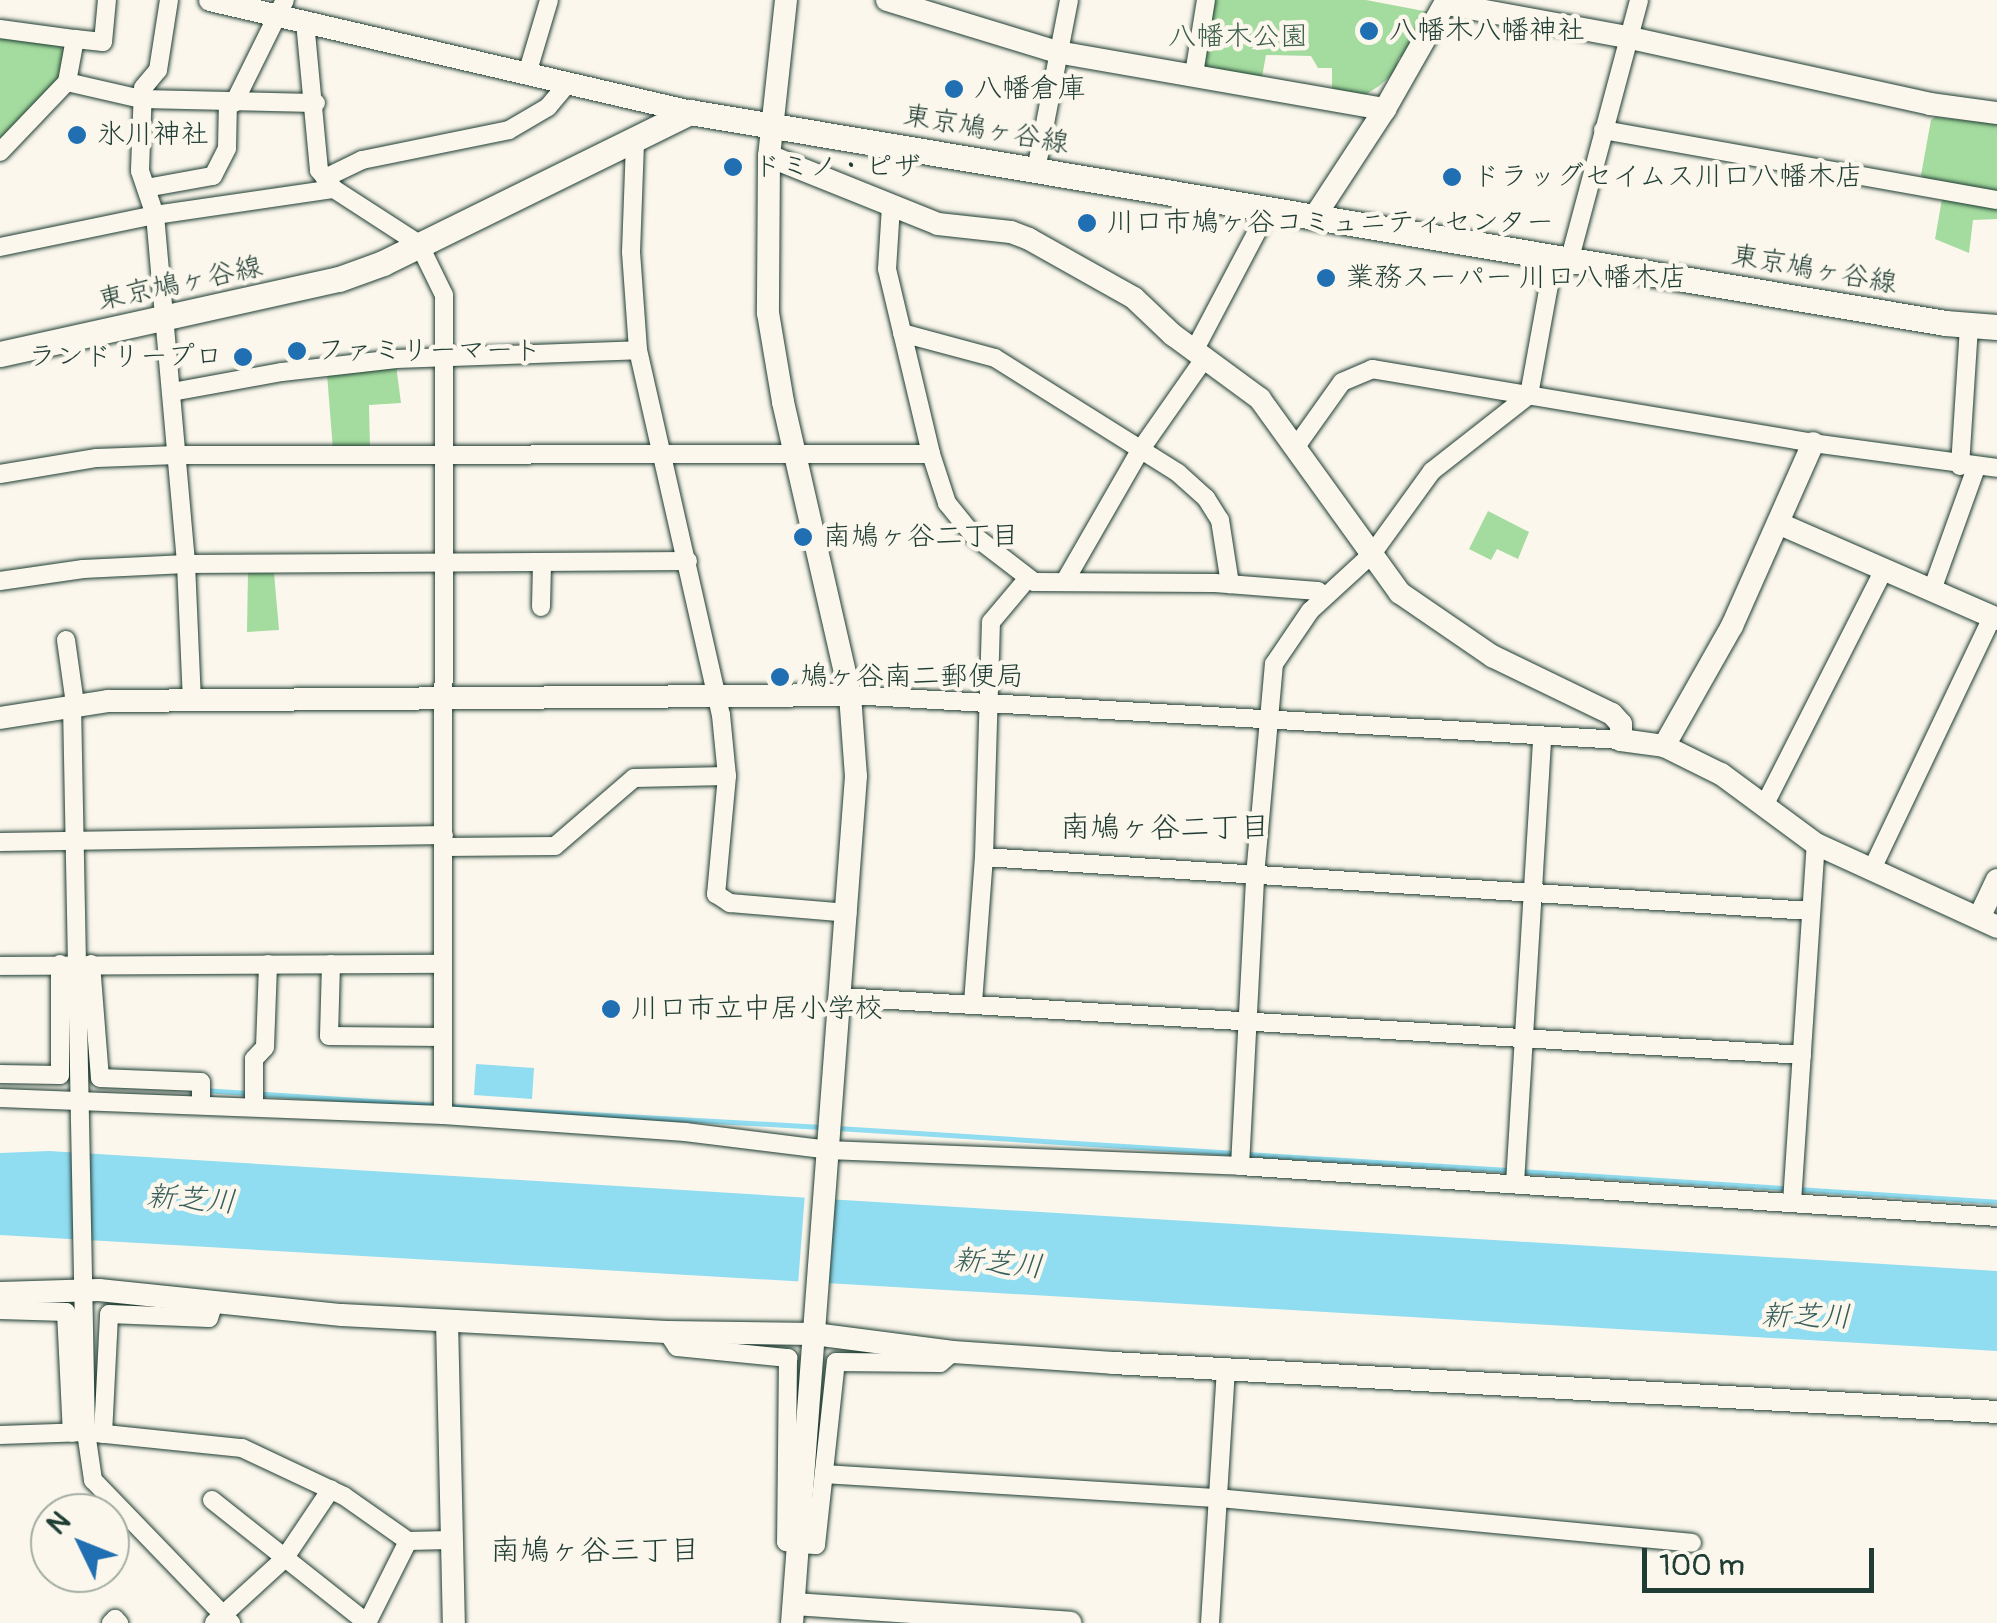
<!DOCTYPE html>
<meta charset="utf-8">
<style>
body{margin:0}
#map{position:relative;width:1997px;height:1623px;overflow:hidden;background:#fbf7ec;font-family:Pangolin,"Klee One",sans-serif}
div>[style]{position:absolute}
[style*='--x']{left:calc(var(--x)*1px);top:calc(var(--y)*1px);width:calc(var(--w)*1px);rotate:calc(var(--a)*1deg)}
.green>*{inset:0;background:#a4db9e}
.water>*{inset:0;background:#90dcf0}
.pier>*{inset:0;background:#fbf7ec}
.stream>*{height:5px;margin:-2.5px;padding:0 2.5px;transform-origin:2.5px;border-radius:2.5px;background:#90dcf0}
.roads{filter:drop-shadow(0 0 2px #1f3d34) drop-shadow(0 0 2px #1f3d34)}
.minor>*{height:18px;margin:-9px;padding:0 9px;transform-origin:9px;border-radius:9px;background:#fbf7ec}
.tertiary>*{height:22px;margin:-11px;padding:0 11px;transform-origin:11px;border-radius:11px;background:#fbf7ec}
.secondary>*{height:25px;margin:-12.5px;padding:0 12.5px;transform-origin:12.5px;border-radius:12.5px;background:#fbf7ec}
.dots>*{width:28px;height:28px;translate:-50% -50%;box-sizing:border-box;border:5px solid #fbf7ec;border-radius:50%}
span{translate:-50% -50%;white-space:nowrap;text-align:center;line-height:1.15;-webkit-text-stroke:9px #fbf7ec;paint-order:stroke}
.poi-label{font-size:28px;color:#1f3d34}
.left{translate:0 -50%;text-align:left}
.right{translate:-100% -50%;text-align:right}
.park-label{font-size:28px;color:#3a5d49}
.street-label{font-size:28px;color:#1f3d34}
.neighbourhood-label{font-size:30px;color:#1f3d34}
.water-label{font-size:30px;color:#365d5a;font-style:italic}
.north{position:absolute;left:30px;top:1493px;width:100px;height:100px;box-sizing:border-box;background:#fbf7ec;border:2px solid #a3ada2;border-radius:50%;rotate:313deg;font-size:28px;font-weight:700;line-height:40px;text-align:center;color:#1f3d34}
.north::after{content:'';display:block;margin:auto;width:35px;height:45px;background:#1f6fb2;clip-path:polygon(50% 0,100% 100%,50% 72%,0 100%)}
.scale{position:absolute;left:1642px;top:1548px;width:232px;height:45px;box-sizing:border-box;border:5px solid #1f3d34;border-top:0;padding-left:12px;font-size:30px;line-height:35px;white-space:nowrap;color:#1f3d34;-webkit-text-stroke:8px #fbf7ec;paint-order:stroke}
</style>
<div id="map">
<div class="green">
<div style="clip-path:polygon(1213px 0,1366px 0,1429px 12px,1412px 51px,1399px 58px,1394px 73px,1379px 86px,1365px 95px,1339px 95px,1332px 87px,1332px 68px,1318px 68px,1311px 56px,1266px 55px,1262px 77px,1206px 68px,1202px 62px)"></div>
<div style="clip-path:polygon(0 37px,59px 45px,64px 52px,60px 80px,0 140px)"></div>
<div style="clip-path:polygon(1935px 117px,1997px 124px,1997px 193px,1925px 180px,1921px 175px,1931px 120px)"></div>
<div style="clip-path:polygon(1942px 199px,1997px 208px,1997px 219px,1973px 220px,1969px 253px,1935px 239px)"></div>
<div style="clip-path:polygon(396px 365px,401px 403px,369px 405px,370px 449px,333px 450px,327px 374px)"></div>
<div style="clip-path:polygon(1488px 511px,1529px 532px,1518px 559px,1497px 549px,1491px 560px,1469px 549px)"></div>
<div style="clip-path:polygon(248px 572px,274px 573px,279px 630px,247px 632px)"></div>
</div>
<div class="water">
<div style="clip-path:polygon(476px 1064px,534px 1068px,532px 1099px,474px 1095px)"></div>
<div style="clip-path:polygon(49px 1151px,1997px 1271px,1997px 1351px,0 1235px,0 1153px)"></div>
</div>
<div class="pier">
<div style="clip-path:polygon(805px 1193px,834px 1195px,827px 1286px,798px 1285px)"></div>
</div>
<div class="stream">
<div style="--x:203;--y:1090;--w:233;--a:3.7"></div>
<div style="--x:447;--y:1106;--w:375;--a:3.2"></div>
<div style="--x:837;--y:1128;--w:399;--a:3.6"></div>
<div style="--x:1246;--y:1154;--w:263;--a:3.5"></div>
<div style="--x:1520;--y:1171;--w:478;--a:3.7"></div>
</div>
<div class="roads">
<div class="minor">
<div style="--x:169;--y:0;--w:71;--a:98.9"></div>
<div style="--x:158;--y:70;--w:23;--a:130"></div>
<div style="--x:143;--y:88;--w:83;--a:92.1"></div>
<div style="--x:140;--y:171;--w:46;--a:71.2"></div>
<div style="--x:155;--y:215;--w:350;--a:84.9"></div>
<div style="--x:186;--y:564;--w:135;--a:87.5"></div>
<div style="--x:305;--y:22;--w:149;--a:84.6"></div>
<div style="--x:319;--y:170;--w:24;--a:52"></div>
<div style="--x:334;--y:189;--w:101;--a:32.9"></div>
<div style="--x:419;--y:244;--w:57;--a:63.9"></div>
<div style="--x:444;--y:295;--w:820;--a:90.07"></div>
<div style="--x:0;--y:29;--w:76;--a:7.6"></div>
<div style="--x:527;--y:74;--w:77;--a:-73.4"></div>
<div style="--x:1194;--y:74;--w:75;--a:-80.8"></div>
<div style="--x:67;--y:82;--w:44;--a:-79.5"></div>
<div style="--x:75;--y:39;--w:28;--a:6"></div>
<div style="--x:103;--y:42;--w:42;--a:-84.6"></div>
<div style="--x:234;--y:103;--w:115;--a:-63.7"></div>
<div style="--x:1603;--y:130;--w:400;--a:10.1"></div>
<div style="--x:635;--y:143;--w:109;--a:92.1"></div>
<div style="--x:631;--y:252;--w:98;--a:85.9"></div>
<div style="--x:638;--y:350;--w:374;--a:77.2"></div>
<div style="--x:721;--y:715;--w:61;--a:84.4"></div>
<div style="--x:727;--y:776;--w:119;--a:95.3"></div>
<div style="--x:716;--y:894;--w:17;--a:33"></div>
<div style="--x:730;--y:903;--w:118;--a:4.8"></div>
<div style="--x:0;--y:152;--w:97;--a:-46.3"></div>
<div style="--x:67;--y:82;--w:76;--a:12.9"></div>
<div style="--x:141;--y:99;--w:175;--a:1.3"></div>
<div style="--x:1036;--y:170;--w:173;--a:-79"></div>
<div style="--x:325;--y:178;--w:41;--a:-25.9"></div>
<div style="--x:362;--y:160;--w:150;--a:-11.5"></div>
<div style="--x:509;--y:130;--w:45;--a:-30.5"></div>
<div style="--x:548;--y:107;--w:30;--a:-50"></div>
<div style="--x:146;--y:188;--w:68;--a:-10.2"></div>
<div style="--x:213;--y:176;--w:31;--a:-63"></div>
<div style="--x:227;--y:148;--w:46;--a:-88.8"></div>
<div style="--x:891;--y:206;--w:63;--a:93.6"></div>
<div style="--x:887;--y:269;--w:190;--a:76.6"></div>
<div style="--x:931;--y:454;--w:52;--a:71.9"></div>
<div style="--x:947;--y:503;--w:41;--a:50.9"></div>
<div style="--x:973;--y:535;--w:77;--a:37.6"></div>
<div style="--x:1034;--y:582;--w:181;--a:0.3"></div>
<div style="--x:1215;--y:583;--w:103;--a:4.4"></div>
<div style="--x:1318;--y:591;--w:9;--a:49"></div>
<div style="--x:0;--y:247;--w:158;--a:-11.7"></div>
<div style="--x:155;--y:215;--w:181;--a:-8.3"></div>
<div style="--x:1570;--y:258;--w:267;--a:-75"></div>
<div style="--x:902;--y:333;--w:96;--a:15"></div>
<div style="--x:995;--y:358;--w:216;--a:32.1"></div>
<div style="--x:1178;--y:473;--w:38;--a:42"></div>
<div style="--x:1206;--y:498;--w:26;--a:58"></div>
<div style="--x:1220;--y:520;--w:65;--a:81.1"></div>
<div style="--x:1194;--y:351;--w:161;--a:-62.2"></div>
<div style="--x:172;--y:392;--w:112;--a:-10.3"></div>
<div style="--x:282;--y:372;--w:115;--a:-6.5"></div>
<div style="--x:396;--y:359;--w:242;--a:-2.1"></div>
<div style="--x:1295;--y:448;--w:81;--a:-54.5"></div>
<div style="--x:1342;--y:382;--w:33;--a:-23"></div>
<div style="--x:1372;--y:369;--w:447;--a:9.5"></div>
<div style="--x:1813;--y:443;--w:186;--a:7.7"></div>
<div style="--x:1960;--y:466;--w:139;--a:-86.3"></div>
<div style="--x:0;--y:474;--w:98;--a:-9.4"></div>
<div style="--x:97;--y:458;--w:80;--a:-2.1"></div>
<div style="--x:177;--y:455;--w:754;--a:-0.08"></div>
<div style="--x:0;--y:581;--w:84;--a:-8.2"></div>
<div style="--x:83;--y:569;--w:103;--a:-2.8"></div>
<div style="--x:186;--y:564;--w:502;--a:-0.34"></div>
<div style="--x:1065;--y:581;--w:152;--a:-60.1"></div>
<div style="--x:1141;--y:449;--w:110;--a:-55"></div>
<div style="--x:1932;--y:590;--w:130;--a:-70.2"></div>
<div style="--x:541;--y:607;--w:45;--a:-88.7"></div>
<div style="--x:66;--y:640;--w:65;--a:82"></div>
<div style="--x:850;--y:695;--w:772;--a:3.34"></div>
<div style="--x:72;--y:704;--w:728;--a:88.9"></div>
<div style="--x:86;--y:1432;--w:49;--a:81.7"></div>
<div style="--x:93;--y:1480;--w:199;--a:46"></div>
<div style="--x:1765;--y:804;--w:261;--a:-63.1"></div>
<div style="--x:0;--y:842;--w:444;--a:-0.9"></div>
<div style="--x:444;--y:847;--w:111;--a:-0.5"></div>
<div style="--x:555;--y:846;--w:104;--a:-40.7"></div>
<div style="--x:634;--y:778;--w:93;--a:-1.2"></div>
<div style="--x:984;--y:857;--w:828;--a:3.74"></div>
<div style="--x:1872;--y:869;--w:279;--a:-64.5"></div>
<div style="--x:91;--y:964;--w:114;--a:85.5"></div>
<div style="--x:100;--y:1078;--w:101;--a:2.3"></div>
<div style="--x:201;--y:1082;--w:21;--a:90"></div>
<div style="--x:331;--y:964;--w:72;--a:91.6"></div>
<div style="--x:329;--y:1036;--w:114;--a:0.5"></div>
<div style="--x:0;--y:966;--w:443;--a:-0.3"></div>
<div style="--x:841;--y:997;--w:963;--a:3.45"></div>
<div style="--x:973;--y:1003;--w:146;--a:-85.7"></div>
<div style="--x:984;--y:857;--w:235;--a:-88.3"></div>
<div style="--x:991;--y:622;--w:57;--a:-49.9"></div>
<div style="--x:0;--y:1074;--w:60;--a:1"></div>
<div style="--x:60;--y:1075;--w:111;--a:-90"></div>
<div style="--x:0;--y:1098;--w:443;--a:2.2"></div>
<div style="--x:443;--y:1115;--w:243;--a:4"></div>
<div style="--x:685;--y:1132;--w:145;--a:7.1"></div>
<div style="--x:829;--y:1150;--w:411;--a:2.2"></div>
<div style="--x:1240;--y:1166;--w:759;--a:3.85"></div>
<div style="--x:254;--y:1104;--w:45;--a:-90"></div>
<div style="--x:254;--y:1059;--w:16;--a:-47"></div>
<div style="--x:265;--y:1047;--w:83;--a:-87.9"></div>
<div style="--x:1240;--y:1166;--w:290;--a:-87"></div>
<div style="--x:1255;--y:876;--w:213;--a:-84.9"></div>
<div style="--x:1274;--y:664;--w:64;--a:-55.8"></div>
<div style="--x:1310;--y:611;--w:84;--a:-42.6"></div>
<div style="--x:1372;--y:554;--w:102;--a:-54.1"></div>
<div style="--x:1432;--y:471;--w:123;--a:-38.1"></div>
<div style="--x:1529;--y:395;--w:140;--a:-79.7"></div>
<div style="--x:1515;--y:1183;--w:448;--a:-86.5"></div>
<div style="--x:1792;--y:1202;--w:359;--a:-86.2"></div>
<div style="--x:0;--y:1310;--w:66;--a:1.7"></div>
<div style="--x:66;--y:1312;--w:121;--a:87.2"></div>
<div style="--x:667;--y:1332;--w:18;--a:56"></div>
<div style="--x:677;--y:1347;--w:112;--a:5.7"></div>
<div style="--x:788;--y:1358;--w:184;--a:90.6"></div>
<div style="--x:786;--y:1542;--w:12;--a:9"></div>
<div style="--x:798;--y:1544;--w:18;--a:3"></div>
<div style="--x:816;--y:1545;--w:184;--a:-83.8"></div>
<div style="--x:836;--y:1362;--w:104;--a:0.6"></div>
<div style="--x:940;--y:1363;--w:17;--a:-40"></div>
<div style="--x:103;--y:1434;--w:120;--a:-87.1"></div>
<div style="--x:109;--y:1314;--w:100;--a:2.3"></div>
<div style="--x:209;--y:1318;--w:16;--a:-72"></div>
<div style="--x:0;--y:1435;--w:86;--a:-2"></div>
<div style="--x:86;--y:1432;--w:157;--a:5.9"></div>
<div style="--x:242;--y:1448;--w:113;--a:25.2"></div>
<div style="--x:344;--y:1496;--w:78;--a:35.1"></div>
<div style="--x:824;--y:1474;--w:395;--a:3.5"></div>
<div style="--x:1218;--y:1498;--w:476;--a:5.4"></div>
<div style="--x:212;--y:1500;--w:198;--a:38.4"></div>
<div style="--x:111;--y:1623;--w:6;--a:-45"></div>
<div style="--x:115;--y:1619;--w:6;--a:45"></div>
<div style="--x:214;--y:1623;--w:95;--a:-42.4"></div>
<div style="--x:284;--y:1559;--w:84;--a:-56.1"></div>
<div style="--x:367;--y:1623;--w:92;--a:-63.4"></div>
<div style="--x:408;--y:1541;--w:42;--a:-1.4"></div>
<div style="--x:1210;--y:1623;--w:255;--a:-86.4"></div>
</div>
<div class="tertiary">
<div style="--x:210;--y:0;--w:493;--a:13.1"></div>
<div style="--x:786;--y:0;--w:157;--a:96.2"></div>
<div style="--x:769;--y:156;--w:157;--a:90.4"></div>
<div style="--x:768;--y:313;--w:90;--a:80.4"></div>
<div style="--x:783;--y:402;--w:301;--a:77.1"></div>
<div style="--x:850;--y:695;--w:81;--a:85.8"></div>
<div style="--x:856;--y:776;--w:849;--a:94.32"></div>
<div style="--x:887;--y:0;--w:178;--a:17"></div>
<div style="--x:1057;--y:52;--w:333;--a:9.9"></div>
<div style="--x:1447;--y:4;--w:182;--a:10.4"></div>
<div style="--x:1626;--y:37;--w:311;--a:12.4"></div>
<div style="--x:1930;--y:104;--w:68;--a:7.7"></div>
<div style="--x:769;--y:156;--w:182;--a:21.9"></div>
<div style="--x:938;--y:224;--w:73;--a:6.3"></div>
<div style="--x:1011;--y:232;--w:19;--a:21"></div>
<div style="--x:1029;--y:239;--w:120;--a:29.3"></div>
<div style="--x:1134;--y:298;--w:54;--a:43.5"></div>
<div style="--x:1173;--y:335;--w:108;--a:36.3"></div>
<div style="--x:1260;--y:399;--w:239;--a:54.2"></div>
<div style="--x:1400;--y:593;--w:112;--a:34.4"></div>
<div style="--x:1492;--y:656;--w:133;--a:25.8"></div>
<div style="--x:1612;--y:714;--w:13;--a:48"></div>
<div style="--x:1621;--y:724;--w:16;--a:90"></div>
<div style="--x:1621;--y:740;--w:43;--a:7.9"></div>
<div style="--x:1664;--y:746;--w:64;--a:26.2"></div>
<div style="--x:1721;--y:774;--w:118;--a:36.4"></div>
<div style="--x:1816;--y:844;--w:199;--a:24.6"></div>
<div style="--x:1315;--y:216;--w:128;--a:-56.8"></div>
<div style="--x:1385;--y:109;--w:125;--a:-60.4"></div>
<div style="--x:1780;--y:524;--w:237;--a:23.6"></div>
<div style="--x:0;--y:718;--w:109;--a:-8.9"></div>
<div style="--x:108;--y:701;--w:742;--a:-0.46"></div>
<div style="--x:1664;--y:746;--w:138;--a:-60.5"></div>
<div style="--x:1732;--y:626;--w:200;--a:-66.1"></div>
<div style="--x:1979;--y:918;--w:42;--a:-64.7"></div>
<div style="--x:0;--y:1293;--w:99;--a:-1.7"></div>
<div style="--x:99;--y:1290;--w:244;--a:5.9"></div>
<div style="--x:342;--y:1315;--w:325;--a:3"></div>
<div style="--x:667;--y:1332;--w:147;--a:0.8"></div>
<div style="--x:814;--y:1334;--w:140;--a:7.4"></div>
<div style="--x:953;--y:1352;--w:160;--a:3.9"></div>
<div style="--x:1113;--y:1363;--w:885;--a:3.17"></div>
<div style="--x:447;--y:1321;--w:302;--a:88.7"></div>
<div style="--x:794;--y:1604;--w:277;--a:3.9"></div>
</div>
<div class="secondary">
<div style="--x:0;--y:354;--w:347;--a:-12.5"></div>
<div style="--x:339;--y:279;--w:47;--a:-20"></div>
<div style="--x:383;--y:263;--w:342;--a:-26.2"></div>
<div style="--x:690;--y:112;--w:1273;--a:9.54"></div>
<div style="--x:1945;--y:323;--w:52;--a:4.4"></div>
</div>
</div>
<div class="dots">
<div style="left:1369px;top:31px;background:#1f6fb2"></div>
<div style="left:954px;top:89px;background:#1f6fb2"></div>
<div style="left:77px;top:135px;background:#1f6fb2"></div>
<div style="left:733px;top:167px;background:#1f6fb2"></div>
<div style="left:1452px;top:177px;background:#1f6fb2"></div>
<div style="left:1087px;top:223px;background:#1f6fb2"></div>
<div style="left:1326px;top:278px;background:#1f6fb2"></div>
<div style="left:297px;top:351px;background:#1f6fb2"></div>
<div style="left:243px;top:357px;background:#1f6fb2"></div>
<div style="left:803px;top:537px;background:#1f6fb2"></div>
<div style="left:780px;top:677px;background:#1f6fb2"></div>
<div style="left:611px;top:1009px;background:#1f6fb2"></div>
</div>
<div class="poi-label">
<span class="left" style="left:1389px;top:31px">八幡木八幡神社</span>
<span class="left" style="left:974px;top:89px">八幡倉庫</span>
<span class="left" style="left:97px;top:135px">氷川神社</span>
<span class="left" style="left:753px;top:167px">ドミノ・ピザ</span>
<span class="left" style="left:1472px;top:177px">ドラッグセイムス川口八幡木店</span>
<span class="left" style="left:1107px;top:223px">川口市鳩ヶ谷コミュニティセンター</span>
<span class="left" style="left:1346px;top:278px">業務スーパー 川口八幡木店</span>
<span class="left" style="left:317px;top:351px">ファミリーマート</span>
<span class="right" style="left:223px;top:357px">ランドリープロ</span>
<span class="left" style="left:823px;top:537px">南鳩ヶ谷二丁目</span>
<span class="left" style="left:800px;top:677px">鳩ヶ谷南二郵便局</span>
<span class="left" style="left:631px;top:1009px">川口市立中居小学校</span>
</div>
<div class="park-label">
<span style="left:1238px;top:37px">八幡木公園</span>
</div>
<div class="street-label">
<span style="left:986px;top:130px;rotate:10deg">東京鳩ヶ谷線</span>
<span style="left:1814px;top:270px;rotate:10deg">東京鳩ヶ谷線</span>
<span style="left:180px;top:284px;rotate:-12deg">東京鳩ヶ谷線</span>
</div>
<div class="neighbourhood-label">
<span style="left:1165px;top:828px">南鳩ヶ谷二丁目</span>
<span style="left:595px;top:1551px">南鳩ヶ谷三丁目</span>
</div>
<div class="water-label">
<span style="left:191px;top:1200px;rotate:4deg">新芝川</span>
<span style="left:998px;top:1264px;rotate:5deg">新芝川</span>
<span style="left:1806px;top:1317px;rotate:1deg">新芝川</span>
</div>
<div class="north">N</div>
<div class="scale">100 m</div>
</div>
